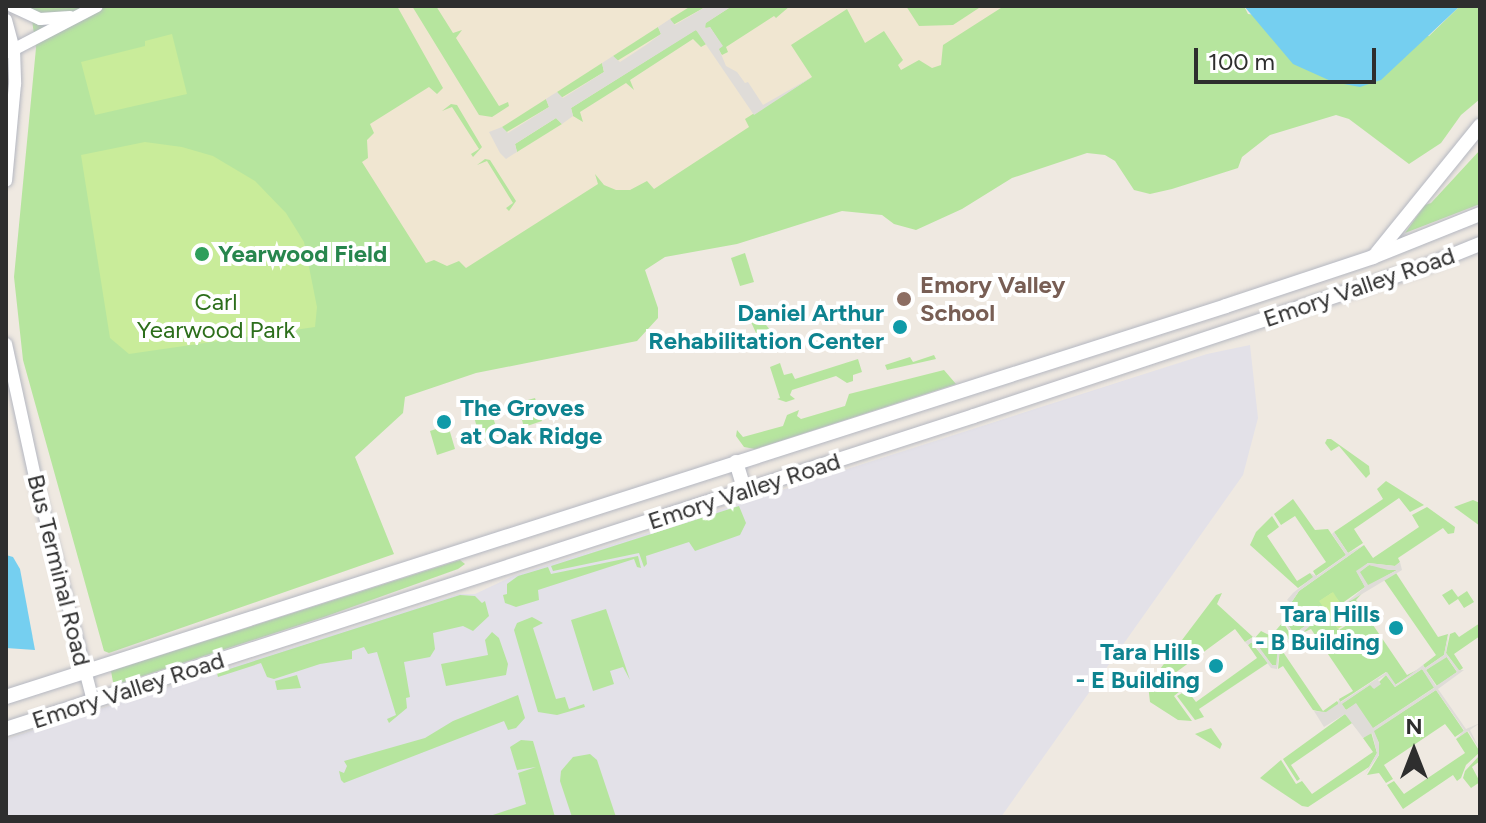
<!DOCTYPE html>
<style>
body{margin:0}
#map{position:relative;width:1486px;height:823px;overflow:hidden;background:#efe9e1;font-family:Figtree,sans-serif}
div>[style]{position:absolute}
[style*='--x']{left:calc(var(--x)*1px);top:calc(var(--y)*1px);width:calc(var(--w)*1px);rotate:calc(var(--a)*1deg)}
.industrial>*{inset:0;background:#e3e1e8}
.education>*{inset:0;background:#f0e6d1}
.green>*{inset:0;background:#b6e59e}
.pitch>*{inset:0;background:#c9ec9a}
.plaza>*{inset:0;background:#dfdcd8}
.water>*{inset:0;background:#75cff0}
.roads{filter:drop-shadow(0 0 2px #b4b7c1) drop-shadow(0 0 2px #b4b7c1)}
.tertiary>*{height:12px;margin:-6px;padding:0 6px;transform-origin:6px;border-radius:6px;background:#fff}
.secondary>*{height:14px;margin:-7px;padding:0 7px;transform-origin:7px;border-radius:7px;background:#fff}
.dots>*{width:22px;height:22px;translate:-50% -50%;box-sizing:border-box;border:4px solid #fff;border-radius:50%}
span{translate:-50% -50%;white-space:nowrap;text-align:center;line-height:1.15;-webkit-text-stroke:8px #fff;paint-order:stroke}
.leisure-label{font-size:24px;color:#27864d;font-weight:700}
.left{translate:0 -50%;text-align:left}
.education-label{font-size:24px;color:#785e54;font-weight:700}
.street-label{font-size:24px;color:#2e2e2e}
.park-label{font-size:24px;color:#2c6e1b}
.culture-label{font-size:24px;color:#0d838f;font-weight:700}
.right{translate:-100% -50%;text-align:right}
.frame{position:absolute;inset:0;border:8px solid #2e2e2e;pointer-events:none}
.north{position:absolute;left:1374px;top:711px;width:80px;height:80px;-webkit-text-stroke:6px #fff;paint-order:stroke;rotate:0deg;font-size:22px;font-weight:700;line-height:32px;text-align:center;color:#2e2e2e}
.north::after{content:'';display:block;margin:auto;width:28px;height:36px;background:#2e2e2e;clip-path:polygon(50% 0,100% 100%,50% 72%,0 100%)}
.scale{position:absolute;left:1194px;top:48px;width:182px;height:36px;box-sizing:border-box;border:4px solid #2e2e2e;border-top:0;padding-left:10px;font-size:24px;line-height:28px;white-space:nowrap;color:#2e2e2e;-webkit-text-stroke:6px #fff;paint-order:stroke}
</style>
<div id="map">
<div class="industrial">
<div style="clip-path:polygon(1250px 345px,1258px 418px,1243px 475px,1001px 817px,6px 817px,6px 739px,458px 594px,475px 594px,513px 576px,1207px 354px)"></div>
</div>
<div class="education">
<div style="clip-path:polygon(326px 6px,1034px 6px,480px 357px,358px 166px)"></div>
</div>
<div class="green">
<div style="clip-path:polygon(30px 6px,397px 6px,443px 88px,437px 94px,429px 87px,370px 124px,374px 133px,367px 140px,368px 158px,362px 162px,426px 263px,434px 260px,447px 266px,459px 261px,466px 268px,598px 184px,595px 174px,604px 185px,616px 190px,630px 190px,647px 181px,654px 189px,749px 127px,745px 119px,812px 77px,791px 45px,847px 9px,865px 43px,884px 31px,903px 60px,898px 65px,901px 70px,919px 60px,932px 68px,941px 65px,943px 45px,1004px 6px,1244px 6px,1248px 14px,1429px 36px,1460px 6px,1480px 6px,1480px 99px,1461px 115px,1441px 143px,1409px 164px,1349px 119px,1336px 115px,1270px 135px,1242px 157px,1238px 168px,1172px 189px,1150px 194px,1134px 190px,1115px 161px,1105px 155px,1087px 153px,1012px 178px,962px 209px,916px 230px,894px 224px,882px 215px,842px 211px,737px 244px,665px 257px,645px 270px,658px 308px,658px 318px,637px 341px,476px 373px,405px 397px,403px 413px,355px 457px,394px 554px,109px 653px,104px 651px,23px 360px,14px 277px,36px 48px)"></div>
<div style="clip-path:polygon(412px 6px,436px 6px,453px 33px,462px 30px,456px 38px,499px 106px,508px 102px,509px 106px,492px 117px,479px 115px)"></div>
<div style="clip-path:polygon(691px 6px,707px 6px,673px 25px,670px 19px)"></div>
<div style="clip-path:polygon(732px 6px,790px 6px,776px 18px,774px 16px,726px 47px,728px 52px,722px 55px,718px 49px,722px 46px,710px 27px,706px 29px,704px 24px)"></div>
<div style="clip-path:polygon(906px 6px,982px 6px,953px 25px,919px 26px)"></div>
<div style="clip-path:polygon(658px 27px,661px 34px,617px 61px,613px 56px)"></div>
<div style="clip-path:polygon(695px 30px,701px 32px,708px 43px,701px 47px,693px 39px,630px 80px,634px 90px,626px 83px,580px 112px,583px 122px,573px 116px,571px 108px)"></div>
<div style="clip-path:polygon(602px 63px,604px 72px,561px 98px,557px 92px)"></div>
<div style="clip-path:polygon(546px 99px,549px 107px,505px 133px,502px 127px)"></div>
<div style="clip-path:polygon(451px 104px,457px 105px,482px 147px,473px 157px,471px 154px,479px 149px,452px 107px,442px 111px)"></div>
<div style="clip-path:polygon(556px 118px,562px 124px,517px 152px,515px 144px)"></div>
<div style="clip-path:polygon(1480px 150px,1480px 204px,1405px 233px,1425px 205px,1431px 203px)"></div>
<div style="clip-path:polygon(485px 159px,490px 160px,516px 201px,509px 211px,506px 208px,513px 203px,487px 161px,477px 165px)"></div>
<div style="clip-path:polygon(745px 253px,754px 282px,740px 286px,731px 258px)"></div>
<div style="clip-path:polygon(783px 307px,793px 310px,791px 323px,778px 315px,762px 320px,771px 331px,757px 335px,751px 322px,753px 315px)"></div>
<div style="clip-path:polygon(934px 355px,936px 359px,887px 370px,885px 365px,910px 357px,913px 362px)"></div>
<div style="clip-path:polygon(858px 359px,862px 372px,853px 375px,853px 381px,847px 383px,836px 376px,792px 390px,790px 395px,795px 399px,786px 402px,777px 399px,780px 398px,770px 367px,780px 363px,784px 375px,792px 373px,795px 379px)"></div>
<div style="clip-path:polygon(944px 370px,956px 384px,755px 449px,744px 447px,736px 436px,737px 430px,743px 437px,783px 426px,787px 415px,799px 410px,797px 416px,801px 419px,845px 406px,849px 394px)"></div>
<div style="clip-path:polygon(535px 398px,542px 421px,524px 427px,517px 403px)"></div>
<div style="clip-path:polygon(491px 412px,499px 435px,481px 441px,474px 417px)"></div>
<div style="clip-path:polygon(448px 425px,455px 449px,437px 455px,430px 431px)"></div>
<div style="clip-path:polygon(1327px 439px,1331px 439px,1369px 466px,1370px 474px,1366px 478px,1339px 446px,1331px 451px,1325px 443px)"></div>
<div style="clip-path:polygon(1386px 481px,1424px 505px,1410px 512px,1399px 498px,1354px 529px,1363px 543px,1348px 553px,1334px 532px,1383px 499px,1377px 489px)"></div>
<div style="clip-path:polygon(1293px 499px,1315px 530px,1328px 529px,1346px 555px,1316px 576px,1313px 571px,1326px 562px,1295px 516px,1281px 525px,1274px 514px)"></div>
<div style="clip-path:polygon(1473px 500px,1480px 503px,1480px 526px,1454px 507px)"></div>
<div style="clip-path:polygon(739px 506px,746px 523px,740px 535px,695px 551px,689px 542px,646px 556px,647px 564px,644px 567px,639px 553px,553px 571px,551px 566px)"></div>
<div style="clip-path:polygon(1427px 507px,1455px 527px,1454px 533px,1448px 534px,1443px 528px,1398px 558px,1400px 562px,1395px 566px,1368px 563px,1357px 572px,1365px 587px,1341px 604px,1332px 593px,1320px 601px,1326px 611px,1294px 634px,1285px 620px,1295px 607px,1291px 603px,1299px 591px,1364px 545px,1373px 558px,1419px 527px,1412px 515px)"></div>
<div style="clip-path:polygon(1272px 516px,1279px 527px,1267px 536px,1297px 581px,1310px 573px,1314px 577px,1298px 588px,1250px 545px,1256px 532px)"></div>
<div style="clip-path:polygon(638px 556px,641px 568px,637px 567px,634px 559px,538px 590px,539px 600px,516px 607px,505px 603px,503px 595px,507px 594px,507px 584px,518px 576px,548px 567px,551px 574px)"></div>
<div style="clip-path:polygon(460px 560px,465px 564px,458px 569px,324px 617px,121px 683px,113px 682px,111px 671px)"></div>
<div style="clip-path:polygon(1369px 565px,1394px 568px,1397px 570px,1368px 586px,1359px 572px)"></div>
<div style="clip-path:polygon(1396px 573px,1438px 637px,1448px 634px,1444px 655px,1425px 668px,1423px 665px,1436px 655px,1384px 580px,1369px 587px)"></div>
<div style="clip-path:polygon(1366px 589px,1356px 600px,1407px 675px,1421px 668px,1395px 685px,1386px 672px,1340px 702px,1339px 699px,1353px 691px,1311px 629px,1294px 637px,1327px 613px,1339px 630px,1352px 622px,1342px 606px)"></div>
<div style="clip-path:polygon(1452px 589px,1458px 597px,1467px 591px,1474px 602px,1464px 608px,1458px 599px,1449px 605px,1442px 595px)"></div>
<div style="clip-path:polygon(1222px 593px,1217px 604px,1253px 637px,1245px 642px,1235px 629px,1175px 673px,1185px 687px,1174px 696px,1192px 721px,1178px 720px,1150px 702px,1148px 685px,1216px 595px)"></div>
<div style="clip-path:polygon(460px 595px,475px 596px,482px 603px,485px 601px,489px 616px,473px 631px,463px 626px,433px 633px,435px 649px,430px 657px,404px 662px,410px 697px,406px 698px,407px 708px,389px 723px,387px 719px,396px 715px,377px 652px,368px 654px,364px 647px,352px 651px,352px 659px,320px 664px,274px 679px,267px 677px,261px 663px,218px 677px,217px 673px)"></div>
<div style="clip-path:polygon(606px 609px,630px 680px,623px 667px,610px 671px,614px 684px,593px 691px,571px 620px)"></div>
<div style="clip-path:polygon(532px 617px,543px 623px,533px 628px,556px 699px,565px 697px,569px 709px,584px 704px,585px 707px,557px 715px,538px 712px,514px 630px,517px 623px)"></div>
<div style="clip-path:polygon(1283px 622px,1292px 637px,1278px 647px,1277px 665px,1272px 665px,1253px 640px,1261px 631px,1271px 636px)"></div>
<div style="clip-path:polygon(1480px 623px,1480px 636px,1454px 654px,1463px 668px,1459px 671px,1446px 653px,1450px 634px,1455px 632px,1459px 637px)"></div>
<div style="clip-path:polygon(492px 632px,499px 638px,508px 664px,506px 675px,446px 686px,441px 664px,488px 655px,485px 640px)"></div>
<div style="clip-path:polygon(1292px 639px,1281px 649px,1323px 711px,1337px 701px,1339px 704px,1330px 710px,1339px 705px,1344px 713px,1326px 723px,1323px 717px,1326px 713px,1313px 710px,1283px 666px,1278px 669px,1280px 648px)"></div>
<div style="clip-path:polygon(1251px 642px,1268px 663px,1199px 709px,1204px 717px,1195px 720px,1177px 696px,1187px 690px,1196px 702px,1257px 658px,1248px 645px)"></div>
<div style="clip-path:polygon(1446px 656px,1457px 672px,1437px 686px,1426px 670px)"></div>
<div style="clip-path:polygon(1422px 669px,1435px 687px,1372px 729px,1356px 704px,1346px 710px,1341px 704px,1371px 684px,1373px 688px,1386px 675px,1395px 687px)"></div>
<div style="clip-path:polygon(297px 675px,301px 688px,277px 690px,275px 681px)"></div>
<div style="clip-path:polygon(1436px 690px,1464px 731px,1455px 737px,1445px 724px,1384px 765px,1393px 779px,1386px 783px,1379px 773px,1367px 775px,1379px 755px,1379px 743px,1373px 731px)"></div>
<div style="clip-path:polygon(518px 695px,525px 718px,516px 728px,508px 730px,504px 721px,344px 783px,341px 780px,339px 771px,344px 773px,347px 766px,344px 761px,425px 738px,453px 721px)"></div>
<div style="clip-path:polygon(1345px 714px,1353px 721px,1363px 736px,1352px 723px,1291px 765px,1300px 779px,1297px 781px,1283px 759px)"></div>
<div style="clip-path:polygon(1211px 728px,1222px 744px,1220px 749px,1195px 734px)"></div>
<div style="clip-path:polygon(1467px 731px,1480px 752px,1466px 765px,1461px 778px,1457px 781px,1453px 775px,1403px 809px,1387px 785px,1394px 781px,1404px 794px,1465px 753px,1456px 739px)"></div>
<div style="clip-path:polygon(1371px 732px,1377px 753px,1369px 767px,1308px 807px,1302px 806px,1260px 778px,1281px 760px,1296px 784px,1302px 781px,1312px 794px,1373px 752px,1363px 738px)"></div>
<div style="clip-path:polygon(521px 740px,533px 741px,555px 817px,487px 817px,526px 804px,518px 773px,536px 767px,517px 770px,510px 747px)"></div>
<div style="clip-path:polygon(590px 754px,597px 760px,616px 817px,572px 817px,560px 781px,561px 771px,573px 757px)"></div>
<div style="clip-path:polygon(1480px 755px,1480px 761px,1472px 767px,1480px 782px,1471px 788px,1463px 778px,1465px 771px)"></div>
</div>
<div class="pitch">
<div style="clip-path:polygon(172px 34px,187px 94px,95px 115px,81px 62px,145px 46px,145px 41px)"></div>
<div style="clip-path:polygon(145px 142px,182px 147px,213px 156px,255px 181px,286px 213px,304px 242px,317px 307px,315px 327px,129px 354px,110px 338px,81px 155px)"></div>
<div style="clip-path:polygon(1333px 592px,1351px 620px,1338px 629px,1319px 601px)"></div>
</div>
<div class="plaza">
<div style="clip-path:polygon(707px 6px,732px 6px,706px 23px,705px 28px,710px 27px,723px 46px,719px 49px,726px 66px,737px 72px,745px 83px,748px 82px,763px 105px,812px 77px,754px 115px,696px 30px,571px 108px,573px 116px,562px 124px,556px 118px,515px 144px,517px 152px,512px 155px,506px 159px,500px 153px,489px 132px,502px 127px,508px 133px,549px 107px,546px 99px,552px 95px,557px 92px,563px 98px,604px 72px,602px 63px,613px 56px,620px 62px,646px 45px,661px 34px,658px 27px,670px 19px,675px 25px)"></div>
<div style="clip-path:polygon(1334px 532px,1348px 553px,1364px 545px,1299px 591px,1291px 603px,1287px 600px,1293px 593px,1313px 577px,1310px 573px,1317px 576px,1346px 555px,1332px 534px)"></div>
<div style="clip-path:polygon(evenodd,1400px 562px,1402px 570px,1342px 606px,1365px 587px,1356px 571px,1368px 563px,1395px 566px,1400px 562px,1369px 565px,1388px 570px,1397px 570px,1368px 585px,1360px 572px,1369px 565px)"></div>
<div style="clip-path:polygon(1326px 611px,1296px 639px,1280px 648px,1277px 669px,1271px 668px,1252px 642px,1248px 645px,1245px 642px,1255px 636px,1254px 640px,1272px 665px,1276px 665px,1278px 647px,1292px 637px,1285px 620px,1294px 634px)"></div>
<div style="clip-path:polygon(evenodd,1449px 631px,1446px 653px,1459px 670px,1464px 670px,1438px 689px,1466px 729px,1480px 723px,1470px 730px,1480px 750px,1468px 731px,1456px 739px,1464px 730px,1436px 690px,1374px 731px,1379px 743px,1379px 755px,1365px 774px,1377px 753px,1372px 733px,1363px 738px,1345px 714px,1324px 727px,1314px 711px,1326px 712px,1338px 704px,1338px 700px,1341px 702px,1387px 672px,1396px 685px,1423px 665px,1425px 668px,1444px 655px,1449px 631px,1447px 657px,1457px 672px,1436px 686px,1426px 670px,1447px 657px,1449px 631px,1422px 669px,1434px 688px,1373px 728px,1356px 703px,1346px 710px,1342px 704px,1370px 685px,1374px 689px,1381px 684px,1378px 680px,1386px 675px,1395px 687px,1422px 669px)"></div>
</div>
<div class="water">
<div style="clip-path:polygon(1244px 6px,1460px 6px,1381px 80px,1360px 87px,1333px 82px,1293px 64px)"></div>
<div style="clip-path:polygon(6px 555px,13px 557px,20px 569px,35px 650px,6px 648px)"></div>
</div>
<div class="roads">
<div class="tertiary">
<div style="--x:12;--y:6;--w:31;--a:25"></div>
<div style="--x:40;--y:19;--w:30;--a:-4"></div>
<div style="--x:6;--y:20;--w:31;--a:75"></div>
<div style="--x:14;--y:50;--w:34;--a:88"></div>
<div style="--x:15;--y:84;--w:97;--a:95.3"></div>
<div style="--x:9;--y:52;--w:99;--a:-27.6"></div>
<div style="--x:6;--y:344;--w:141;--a:77.7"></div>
<div style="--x:36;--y:482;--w:226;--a:75.4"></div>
</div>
<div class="secondary">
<div style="--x:1377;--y:253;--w:164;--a:-51"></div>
<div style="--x:736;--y:462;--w:30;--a:73"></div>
<div style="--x:6;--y:697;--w:1281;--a:-17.77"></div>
<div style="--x:1226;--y:306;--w:155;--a:-18.4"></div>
<div style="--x:1373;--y:257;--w:115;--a:-21.9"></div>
<div style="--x:6;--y:729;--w:1017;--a:-17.92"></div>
<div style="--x:974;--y:416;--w:473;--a:-18.4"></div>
<div style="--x:1423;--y:267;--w:61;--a:-22"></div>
</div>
</div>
<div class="dots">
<div style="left:202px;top:254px;background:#2e9e5b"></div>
<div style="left:904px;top:299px;background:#8d6e63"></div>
<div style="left:900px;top:327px;background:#0f9aa8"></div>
<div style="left:444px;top:422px;background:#0f9aa8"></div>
<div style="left:1396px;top:628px;background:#0f9aa8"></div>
<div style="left:1216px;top:666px;background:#0f9aa8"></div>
</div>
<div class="leisure-label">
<span class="left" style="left:218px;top:254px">Yearwood Field</span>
</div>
<div class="education-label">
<span class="left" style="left:920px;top:299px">Emory Valley<br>School</span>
</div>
<div class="street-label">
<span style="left:1359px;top:287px;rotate:-19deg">Emory Valley Road</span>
<span style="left:744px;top:491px;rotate:-18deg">Emory Valley Road</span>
<span style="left:59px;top:570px;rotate:76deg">Bus Terminal Road</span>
<span style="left:128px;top:690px;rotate:-18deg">Emory Valley Road</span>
</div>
<div class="park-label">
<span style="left:216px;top:316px">Carl<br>Yearwood Park</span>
</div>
<div class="culture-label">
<span class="right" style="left:884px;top:327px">Daniel Arthur<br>Rehabilitation Center</span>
<span class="left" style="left:460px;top:422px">The Groves<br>at Oak Ridge</span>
<span class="right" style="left:1380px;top:628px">Tara Hills<br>- B Building</span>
<span class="right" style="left:1200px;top:666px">Tara Hills<br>- E Building</span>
</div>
<div class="frame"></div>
<div class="north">N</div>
<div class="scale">100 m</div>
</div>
